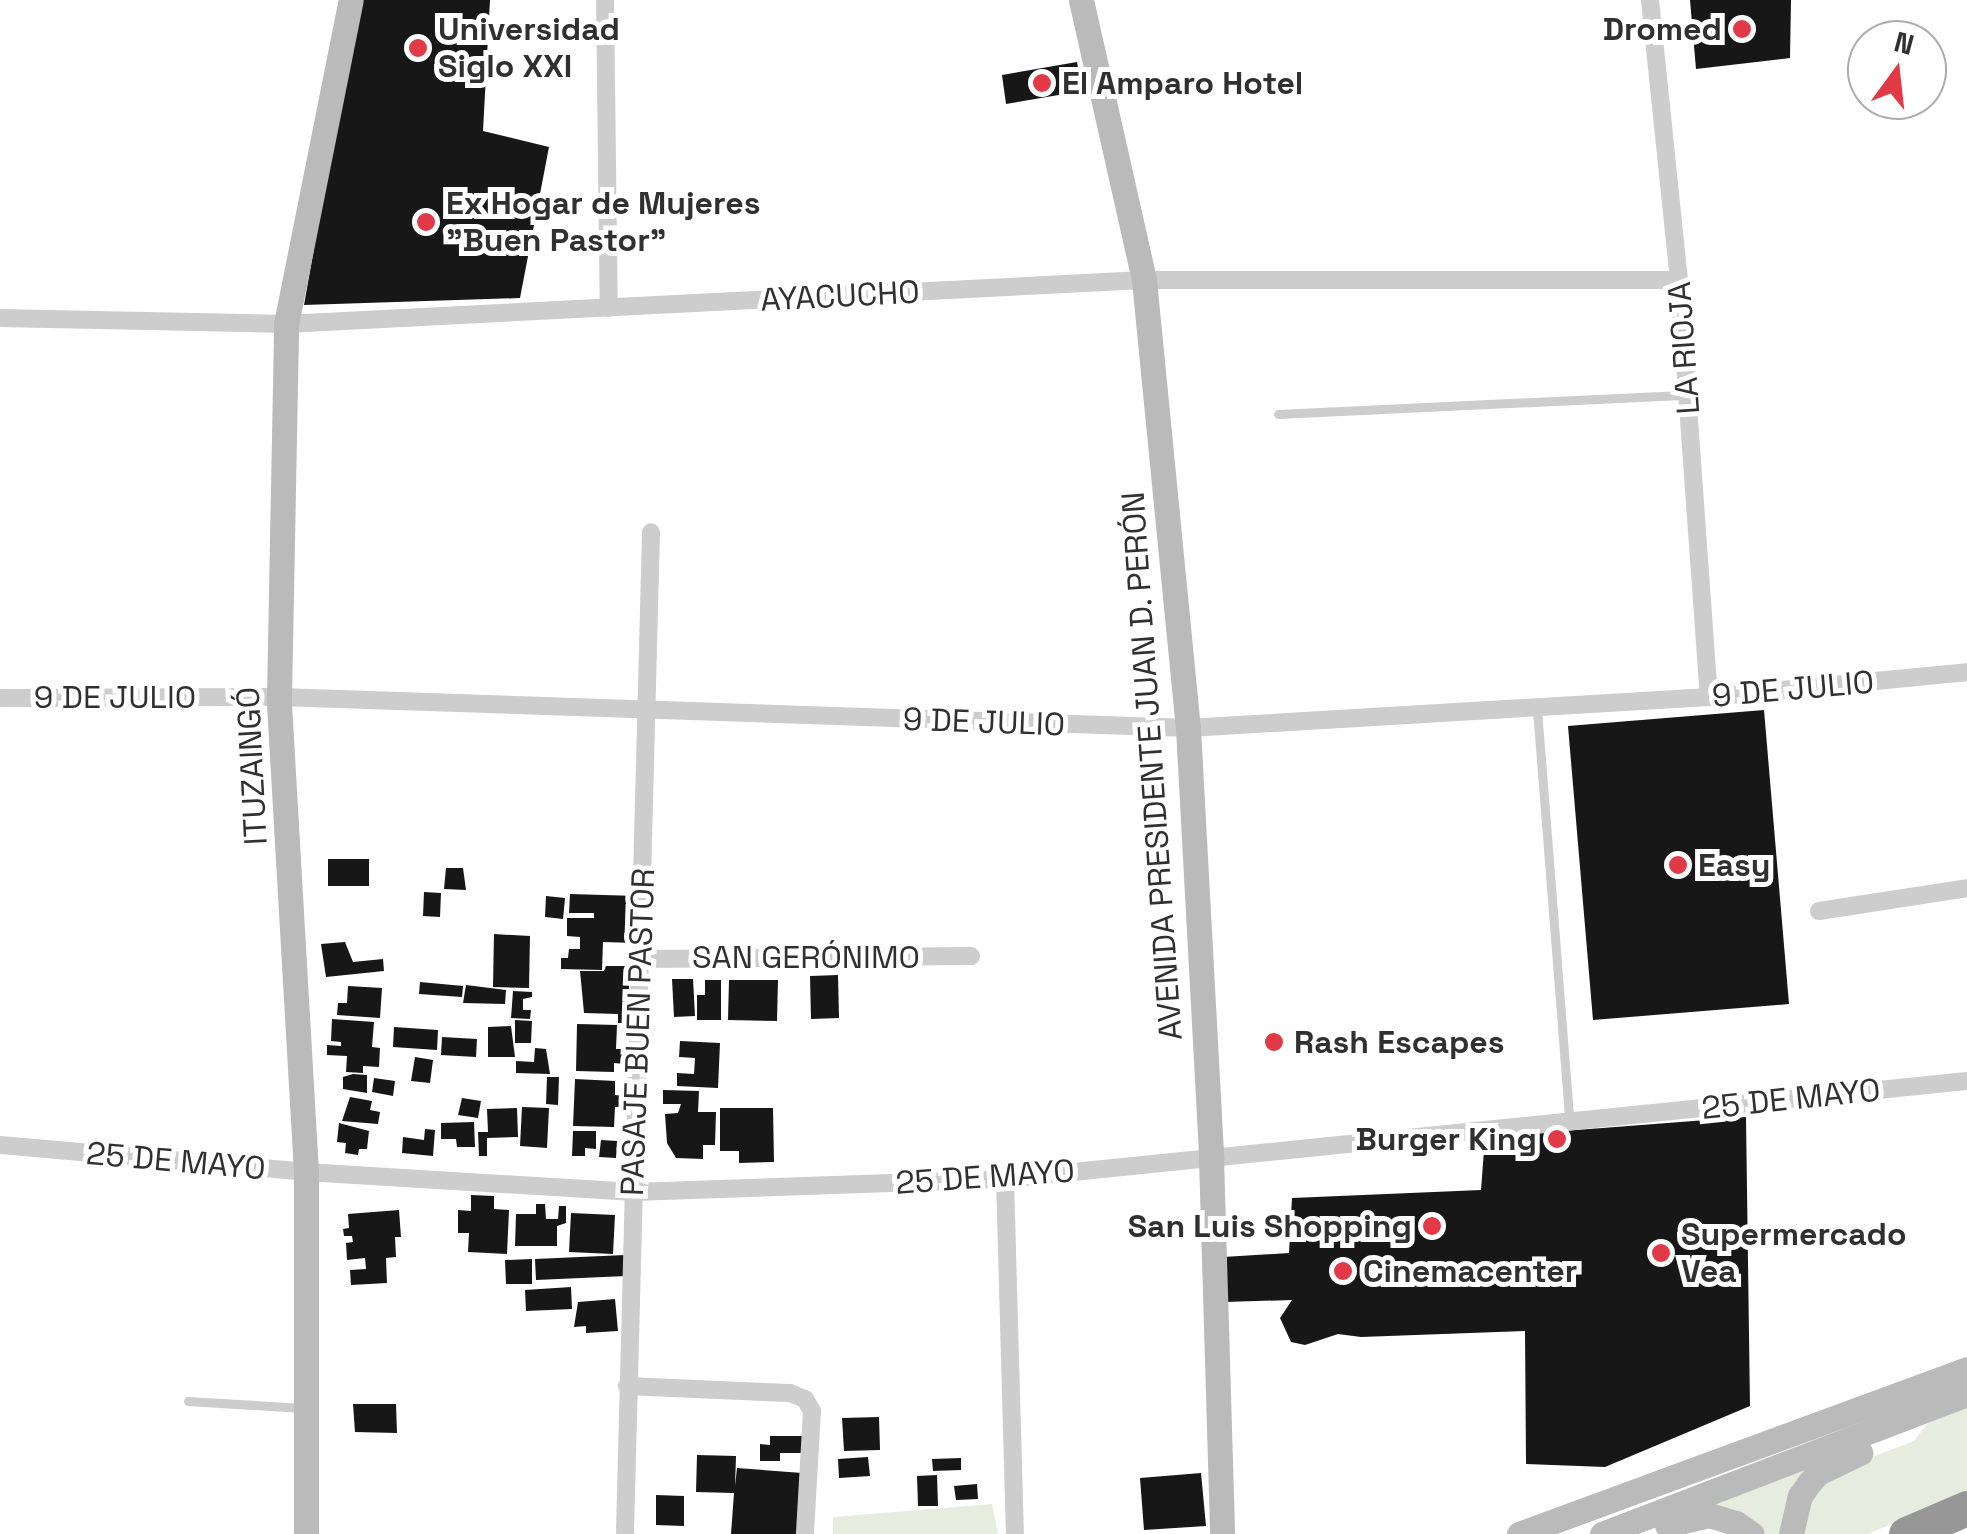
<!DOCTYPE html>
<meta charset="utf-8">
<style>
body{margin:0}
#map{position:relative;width:1967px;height:1534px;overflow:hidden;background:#fff;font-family:"Space Grotesk",sans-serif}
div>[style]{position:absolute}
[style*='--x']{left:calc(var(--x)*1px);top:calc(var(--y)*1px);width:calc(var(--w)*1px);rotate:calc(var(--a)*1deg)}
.green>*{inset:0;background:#e6eddf}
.building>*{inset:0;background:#171717}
.lane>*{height:9px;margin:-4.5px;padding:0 4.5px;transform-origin:4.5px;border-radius:4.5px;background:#cdcdcd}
.street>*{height:18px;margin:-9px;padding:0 9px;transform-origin:9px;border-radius:9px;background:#cdcdcd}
.secondary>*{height:25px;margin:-12.5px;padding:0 12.5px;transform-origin:12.5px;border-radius:12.5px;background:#bababa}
.highway>*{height:35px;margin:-17.5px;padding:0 17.5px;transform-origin:17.5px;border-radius:17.5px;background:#979797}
.dots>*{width:28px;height:28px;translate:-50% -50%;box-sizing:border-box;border:5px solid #fff;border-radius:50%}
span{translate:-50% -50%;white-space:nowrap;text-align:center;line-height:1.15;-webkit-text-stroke:10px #fff;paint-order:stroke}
.poi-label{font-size:32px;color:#303030;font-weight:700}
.right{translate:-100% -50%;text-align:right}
.left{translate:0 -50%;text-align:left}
.street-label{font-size:32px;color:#303030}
.north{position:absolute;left:1847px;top:20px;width:100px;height:100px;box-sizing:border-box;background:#fff;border:2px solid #acacac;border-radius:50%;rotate:15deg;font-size:28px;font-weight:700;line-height:40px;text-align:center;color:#303030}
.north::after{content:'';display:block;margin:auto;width:35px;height:45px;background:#e13946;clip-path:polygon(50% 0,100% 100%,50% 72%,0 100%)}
</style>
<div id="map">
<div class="green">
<div style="clip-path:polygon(1967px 1404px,1967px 1492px,1868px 1534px,1798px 1534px,1813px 1490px,1851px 1465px,1914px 1441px,1931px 1419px)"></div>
<div style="clip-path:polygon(1814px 1465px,1785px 1534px,1762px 1534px,1696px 1510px)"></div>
<div style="clip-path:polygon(992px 1504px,998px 1534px,833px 1534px,833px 1517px)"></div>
</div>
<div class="building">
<div style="clip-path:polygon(358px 0,490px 0,483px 131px,549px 147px,520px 298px,304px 305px)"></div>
<div style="clip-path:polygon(1690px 0,1791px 0,1790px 58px,1696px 69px)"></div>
<div style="clip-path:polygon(1077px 62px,1082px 91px,1006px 104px,1002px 75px)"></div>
<div style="clip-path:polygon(1764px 710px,1789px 1004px,1593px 1020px,1568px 726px)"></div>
<div style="clip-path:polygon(328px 859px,369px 859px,369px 886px,328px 886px)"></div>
<div style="clip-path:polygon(446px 868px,463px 868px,466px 890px,444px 889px)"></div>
<div style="clip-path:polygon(424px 892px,441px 893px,440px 917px,423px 916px)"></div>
<div style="clip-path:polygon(570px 894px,637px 896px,635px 943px,603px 942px,602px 970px,561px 969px,561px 958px,568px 958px,569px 949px,580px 949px,580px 937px,567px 936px,567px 918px,594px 918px,594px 913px,569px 913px)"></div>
<div style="clip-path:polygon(546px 896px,565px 898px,563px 919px,545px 917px)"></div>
<div style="clip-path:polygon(494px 934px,530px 936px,529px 988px,493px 987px)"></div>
<div style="clip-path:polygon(345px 942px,353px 962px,383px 959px,384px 971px,326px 977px,321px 944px)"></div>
<div style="clip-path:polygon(606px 966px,629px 966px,629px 1023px,618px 1023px,618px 1014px,584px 1013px,580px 971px,604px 971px)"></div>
<div style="clip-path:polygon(838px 975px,839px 1018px,811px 1019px,810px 976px)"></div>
<div style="clip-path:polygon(672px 979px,693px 979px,695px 1016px,674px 1017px)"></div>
<div style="clip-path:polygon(705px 980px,721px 980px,721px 1020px,697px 1020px,697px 995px,705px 995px)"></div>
<div style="clip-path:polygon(729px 980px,778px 980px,777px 1021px,728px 1020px)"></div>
<div style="clip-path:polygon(420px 982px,463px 986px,462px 997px,419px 994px)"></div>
<div style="clip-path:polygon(466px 985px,506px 990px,505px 1004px,463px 1003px)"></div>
<div style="clip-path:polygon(348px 986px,382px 988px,380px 1018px,337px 1015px,338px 1003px,347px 1003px)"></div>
<div style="clip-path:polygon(513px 991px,532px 992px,532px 997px,523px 999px,523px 1010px,531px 1010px,530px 1019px,511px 1018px)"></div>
<div style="clip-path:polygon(332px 1019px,374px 1022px,372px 1047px,380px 1048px,379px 1067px,363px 1066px,363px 1073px,346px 1072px,347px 1056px,327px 1055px,327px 1045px,341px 1046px,341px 1042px,331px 1041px)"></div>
<div style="clip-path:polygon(515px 1020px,532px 1021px,531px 1043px,515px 1043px)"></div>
<div style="clip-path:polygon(577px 1024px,617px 1025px,616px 1049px,625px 1049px,625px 1064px,614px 1063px,614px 1072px,576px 1071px)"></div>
<div style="clip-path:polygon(511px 1026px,515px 1057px,488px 1057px,488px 1027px)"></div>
<div style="clip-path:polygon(394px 1027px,438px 1030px,437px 1050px,393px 1047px)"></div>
<div style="clip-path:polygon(442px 1037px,477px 1039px,476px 1057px,441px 1055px)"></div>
<div style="clip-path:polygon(680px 1041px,720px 1043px,718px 1088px,677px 1086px,677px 1073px,694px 1074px,695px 1058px,679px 1057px)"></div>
<div style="clip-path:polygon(535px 1048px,546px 1049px,550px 1074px,516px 1073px,516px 1061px,534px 1062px)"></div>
<div style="clip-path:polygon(415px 1057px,433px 1060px,430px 1083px,411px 1081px)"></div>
<div style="clip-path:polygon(353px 1074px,367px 1075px,367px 1093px,343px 1089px,343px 1077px)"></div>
<div style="clip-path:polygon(547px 1077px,559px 1077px,558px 1105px,546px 1104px)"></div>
<div style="clip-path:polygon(374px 1078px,395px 1081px,393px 1096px,372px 1092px)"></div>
<div style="clip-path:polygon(575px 1079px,615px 1081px,615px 1095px,623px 1096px,623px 1107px,615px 1107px,614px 1127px,573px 1126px)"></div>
<div style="clip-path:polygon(663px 1090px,699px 1091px,698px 1112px,716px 1112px,715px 1145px,703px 1145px,703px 1159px,676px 1158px,667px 1143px,665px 1114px,678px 1113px,681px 1104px,663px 1104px)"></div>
<div style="clip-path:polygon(350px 1097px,372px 1101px,370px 1110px,380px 1112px,378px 1124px,342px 1121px)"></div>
<div style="clip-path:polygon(462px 1098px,481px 1101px,478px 1118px,458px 1115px)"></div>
<div style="clip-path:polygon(522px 1107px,549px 1108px,547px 1148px,520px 1146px)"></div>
<div style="clip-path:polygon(517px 1108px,518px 1137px,487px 1138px,487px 1156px,479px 1156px,478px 1132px,488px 1132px,487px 1109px)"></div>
<div style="clip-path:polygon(720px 1108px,773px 1108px,774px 1162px,739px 1163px,739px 1151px,720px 1151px)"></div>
<div style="clip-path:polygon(1746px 1117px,1750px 1406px,1605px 1467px,1526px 1464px,1525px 1331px,1361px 1337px,1338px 1334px,1305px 1345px,1291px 1342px,1280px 1318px,1292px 1300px,1224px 1302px,1223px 1257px,1289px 1253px,1292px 1198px,1481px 1190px,1485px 1137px)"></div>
<div style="clip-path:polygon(474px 1122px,475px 1147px,457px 1147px,456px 1139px,441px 1139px,441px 1123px)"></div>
<div style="clip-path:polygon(339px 1123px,369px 1131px,367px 1149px,359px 1149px,358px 1155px,345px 1153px,346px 1143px,337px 1142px)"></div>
<div style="clip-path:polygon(425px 1129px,435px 1130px,433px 1156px,402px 1153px,403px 1137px,424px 1140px)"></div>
<div style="clip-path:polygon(573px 1131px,596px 1131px,596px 1149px,585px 1148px,585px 1156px,572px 1156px)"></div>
<div style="clip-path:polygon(601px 1140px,617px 1141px,616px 1158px,599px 1157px)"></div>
<div style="clip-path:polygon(471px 1195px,494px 1196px,494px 1209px,509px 1210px,507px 1254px,468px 1252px,469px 1233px,458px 1233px,458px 1210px,471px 1211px)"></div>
<div style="clip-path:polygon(536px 1204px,545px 1204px,546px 1219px,558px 1219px,559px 1206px,566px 1206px,566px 1223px,557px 1226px,557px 1246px,515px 1246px,516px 1214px,536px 1214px)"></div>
<div style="clip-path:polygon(399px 1210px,401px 1237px,395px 1237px,396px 1257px,386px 1258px,387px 1283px,351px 1285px,350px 1270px,366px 1269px,365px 1258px,347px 1260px,346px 1243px,353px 1242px,352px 1236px,344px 1236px,343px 1229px,349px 1228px,348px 1214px)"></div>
<div style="clip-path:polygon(571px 1213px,615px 1215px,613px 1254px,569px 1252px)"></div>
<div style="clip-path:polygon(625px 1255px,626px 1276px,536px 1280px,535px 1259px)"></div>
<div style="clip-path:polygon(532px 1259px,532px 1284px,506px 1284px,505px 1260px)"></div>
<div style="clip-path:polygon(571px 1287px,572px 1309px,526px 1311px,525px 1290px)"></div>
<div style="clip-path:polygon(615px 1299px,618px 1331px,586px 1333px,586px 1326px,574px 1327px,578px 1302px)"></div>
<div style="clip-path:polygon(353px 1404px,396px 1404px,397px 1433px,355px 1432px)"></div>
<div style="clip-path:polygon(879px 1417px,880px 1450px,844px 1451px,842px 1418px)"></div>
<div style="clip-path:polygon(770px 1436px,802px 1436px,802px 1453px,780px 1453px,780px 1461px,760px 1461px,760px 1444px,770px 1445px)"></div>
<div style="clip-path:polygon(697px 1455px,736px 1456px,735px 1486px,737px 1468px,802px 1473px,800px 1534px,731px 1534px,734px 1493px,696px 1492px)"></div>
<div style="clip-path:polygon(868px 1457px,870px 1476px,839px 1478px,838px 1459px)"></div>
<div style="clip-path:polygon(961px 1458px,961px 1470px,933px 1471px,932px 1459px)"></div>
<div style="clip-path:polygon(1201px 1473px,1206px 1526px,1144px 1530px,1140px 1478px)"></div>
<div style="clip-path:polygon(937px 1475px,938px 1506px,918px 1506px,917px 1476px)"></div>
<div style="clip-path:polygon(977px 1484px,978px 1499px,956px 1500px,954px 1486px)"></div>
<div style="clip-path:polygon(656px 1495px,684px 1496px,684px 1526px,656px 1525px)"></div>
</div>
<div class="lane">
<div style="--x:1278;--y:414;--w:410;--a:-2.7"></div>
<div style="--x:1537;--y:709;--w:412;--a:85.5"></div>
<div style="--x:188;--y:1401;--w:115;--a:3.5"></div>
</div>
<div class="street">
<div style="--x:605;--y:0;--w:308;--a:89.3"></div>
<div style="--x:1650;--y:0;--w:281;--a:84.1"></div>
<div style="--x:1679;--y:280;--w:418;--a:85.9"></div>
<div style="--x:0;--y:318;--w:286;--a:1.2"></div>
<div style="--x:286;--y:324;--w:859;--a:-2.94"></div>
<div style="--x:1144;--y:280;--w:535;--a:0"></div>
<div style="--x:0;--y:698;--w:279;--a:-0.2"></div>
<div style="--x:279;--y:697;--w:910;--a:1.95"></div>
<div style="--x:1188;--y:728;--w:522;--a:-3.41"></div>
<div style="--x:1709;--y:697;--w:259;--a:-5.5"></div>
<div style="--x:1819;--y:911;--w:150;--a:-8.8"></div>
<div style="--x:641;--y:959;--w:330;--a:-0.5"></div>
<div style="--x:0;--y:1145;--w:307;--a:5"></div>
<div style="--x:306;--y:1172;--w:329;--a:3.5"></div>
<div style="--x:634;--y:1192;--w:371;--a:-2"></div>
<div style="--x:1005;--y:1179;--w:967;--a:-5.82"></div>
<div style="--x:1005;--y:1179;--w:355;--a:88.4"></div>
<div style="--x:627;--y:1386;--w:163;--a:2.5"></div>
<div style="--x:790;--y:1393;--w:16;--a:22"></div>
<div style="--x:805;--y:1399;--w:14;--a:60"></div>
<div style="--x:812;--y:1411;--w:123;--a:93.3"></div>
<div style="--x:625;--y:1532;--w:1000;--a:-88.51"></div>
</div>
<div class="secondary">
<div style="--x:1081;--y:0;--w:287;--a:77.3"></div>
<div style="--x:1144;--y:280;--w:450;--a:84.4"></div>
<div style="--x:1188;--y:728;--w:431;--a:86.9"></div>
<div style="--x:1211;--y:1158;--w:376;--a:88.3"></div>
<div style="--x:1667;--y:1525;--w:43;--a:-13.4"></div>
<div style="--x:1709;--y:1515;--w:28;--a:17"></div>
<div style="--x:1736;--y:1523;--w:19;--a:35"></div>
<div style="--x:306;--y:1534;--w:362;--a:-90"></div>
<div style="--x:306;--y:1172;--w:476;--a:-93.3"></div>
<div style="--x:279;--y:697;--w:373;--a:-88.9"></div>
<div style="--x:286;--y:324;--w:330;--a:-78.7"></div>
<div style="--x:1519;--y:1534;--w:477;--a:-20.2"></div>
<div style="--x:1602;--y:1534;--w:391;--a:-21"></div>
<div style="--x:1791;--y:1534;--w:39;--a:-77"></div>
<div style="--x:1800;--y:1496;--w:16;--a:-55"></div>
<div style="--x:1809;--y:1483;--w:13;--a:-48"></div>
<div style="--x:1818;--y:1473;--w:47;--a:-25.5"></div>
</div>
<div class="highway">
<div style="--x:1906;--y:1534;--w:66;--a:-23.1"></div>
</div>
<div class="dots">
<div style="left:1742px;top:29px;background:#e13946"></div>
<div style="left:418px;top:48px;background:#e13946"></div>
<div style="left:1042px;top:83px;background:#e13946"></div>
<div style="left:426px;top:222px;background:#e13946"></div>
<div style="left:1678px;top:865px;background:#e13946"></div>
<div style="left:1274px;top:1042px;background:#e13946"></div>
<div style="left:1557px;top:1139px;background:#e13946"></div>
<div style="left:1432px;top:1226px;background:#e13946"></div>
<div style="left:1661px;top:1253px;background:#e13946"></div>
<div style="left:1343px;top:1271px;background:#e13946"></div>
</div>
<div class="poi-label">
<span class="right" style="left:1722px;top:29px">Dromed</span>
<span class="left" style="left:438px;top:48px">Universidad<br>Siglo XXI</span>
<span class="left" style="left:1062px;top:83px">El Amparo Hotel</span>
<span class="left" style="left:446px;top:222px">Ex Hogar de Mujeres<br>"Buen Pastor"</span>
<span class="left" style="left:1698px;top:865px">Easy</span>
<span class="left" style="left:1294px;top:1042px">Rash Escapes</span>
<span class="right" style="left:1537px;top:1139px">Burger King</span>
<span class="right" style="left:1412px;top:1226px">San Luis Shopping</span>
<span class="left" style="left:1681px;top:1253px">Supermercado<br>Vea</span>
<span class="left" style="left:1363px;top:1271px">Cinemacenter</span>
</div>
<div class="street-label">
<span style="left:840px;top:296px;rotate:-3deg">AYACUCHO</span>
<span style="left:1684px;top:348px;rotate:-94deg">LA RIOJA</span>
<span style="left:1793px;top:689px;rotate:-5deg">9 DE JULIO</span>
<span style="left:115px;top:697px">9 DE JULIO</span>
<span style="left:984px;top:722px;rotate:2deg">9 DE JULIO</span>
<span style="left:252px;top:766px;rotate:-93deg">ITUZAINGÓ</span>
<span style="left:1152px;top:766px;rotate:-94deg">AVENIDA PRESIDENTE JUAN D. PERÓN</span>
<span style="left:806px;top:957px">SAN GERÓNIMO</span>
<span style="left:638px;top:1032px;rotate:-88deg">PASAJE BUEN PASTOR</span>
<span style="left:1791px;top:1099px;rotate:-6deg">25 DE MAYO</span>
<span style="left:176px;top:1161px;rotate:5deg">25 DE MAYO</span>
<span style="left:985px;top:1177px;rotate:-4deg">25 DE MAYO</span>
</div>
<div class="north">N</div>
</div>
